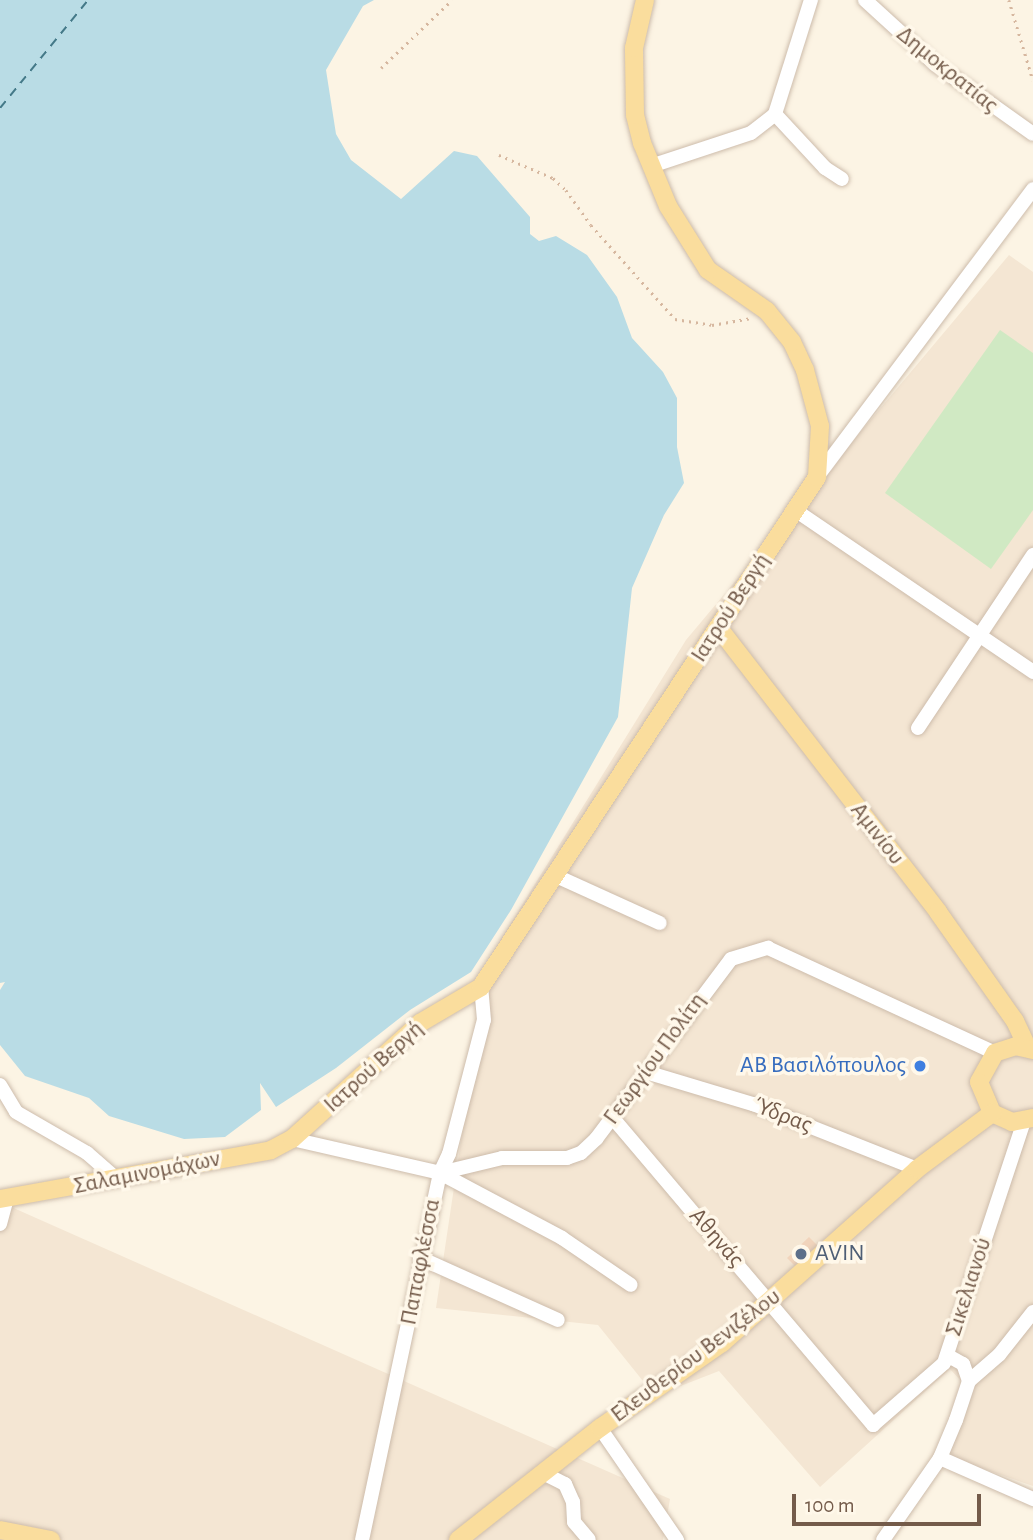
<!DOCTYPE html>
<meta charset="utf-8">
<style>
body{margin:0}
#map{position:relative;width:1033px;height:1540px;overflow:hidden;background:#fcf4e4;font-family:"Alegreya Sans",sans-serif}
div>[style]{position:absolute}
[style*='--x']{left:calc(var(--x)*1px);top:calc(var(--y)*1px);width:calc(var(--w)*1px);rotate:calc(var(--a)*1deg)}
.residential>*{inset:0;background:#f4e6d3}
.green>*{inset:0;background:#d0e9c3}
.water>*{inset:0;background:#b9dce5}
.ferry>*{height:2px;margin-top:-1px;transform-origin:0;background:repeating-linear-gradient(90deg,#447988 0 9px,transparent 0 16px)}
.building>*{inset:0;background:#f1d4bc}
.path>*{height:2.5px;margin-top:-1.25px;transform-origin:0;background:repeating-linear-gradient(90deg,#d6b79f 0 2px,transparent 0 7px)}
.roads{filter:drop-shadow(0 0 2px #cdbcab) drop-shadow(0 0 2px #cdbcab)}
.minor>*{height:14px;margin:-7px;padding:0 7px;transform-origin:7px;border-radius:7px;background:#fff}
.major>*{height:18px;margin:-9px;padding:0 9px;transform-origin:9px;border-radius:9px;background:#fadd9d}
.dots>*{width:19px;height:19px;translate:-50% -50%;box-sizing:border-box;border:4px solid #fff8ea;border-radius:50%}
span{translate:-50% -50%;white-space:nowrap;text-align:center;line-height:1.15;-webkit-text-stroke:7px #fff8ea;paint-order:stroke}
.street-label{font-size:24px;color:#745b4a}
.shop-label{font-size:24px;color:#366cbe}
.right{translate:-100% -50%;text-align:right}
.service-label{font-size:24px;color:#4e5e75}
.left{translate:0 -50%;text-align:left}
.scale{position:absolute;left:792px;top:1494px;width:189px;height:32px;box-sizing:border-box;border:4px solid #745b4a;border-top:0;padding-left:9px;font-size:21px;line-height:24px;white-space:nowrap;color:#745b4a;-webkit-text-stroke:5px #fff8ea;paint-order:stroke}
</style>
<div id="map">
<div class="residential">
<div style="clip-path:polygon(1009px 255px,1033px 272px,1033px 1486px,937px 1453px,962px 1382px,950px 1369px,820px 1487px,719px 1371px,655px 1396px,598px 1325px,436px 1308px,488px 960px,686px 640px)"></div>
<div style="clip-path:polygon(0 1202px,670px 1499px,663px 1540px,0 1540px)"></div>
</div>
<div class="green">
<div style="clip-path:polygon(1000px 330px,1033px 353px,1033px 510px,991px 569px,885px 493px)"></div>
</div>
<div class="water">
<div style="clip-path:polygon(0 0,374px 0,363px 6px,326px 70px,336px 134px,351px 160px,401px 199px,454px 151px,477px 156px,530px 217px,530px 234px,539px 241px,556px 236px,587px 255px,617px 297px,632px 338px,663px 372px,677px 398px,677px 447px,684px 483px,664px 515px,632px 588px,618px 717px,511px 910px,471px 972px,410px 1010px,336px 1068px,276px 1107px,260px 1083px,261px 1110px,225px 1137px,184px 1139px,109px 1116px,89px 1098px,25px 1076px,0 1045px,0 990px,5px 982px,0 983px)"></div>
</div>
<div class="ferry">
<div style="--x:0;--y:108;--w:139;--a:-50.8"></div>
</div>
<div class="building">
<div style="clip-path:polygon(809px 1237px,820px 1248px,798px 1269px,787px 1258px)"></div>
</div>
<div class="path">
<div style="--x:1009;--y:0;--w:84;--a:73.3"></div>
<div style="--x:381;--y:68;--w:98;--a:-43.8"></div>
<div style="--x:499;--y:155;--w:59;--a:23.1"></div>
<div style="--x:553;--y:178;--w:18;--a:43"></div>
<div style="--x:566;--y:190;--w:43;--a:54.5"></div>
<div style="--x:591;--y:225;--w:126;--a:48.2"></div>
<div style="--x:675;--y:319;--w:37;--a:9"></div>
<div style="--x:712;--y:325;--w:40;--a:-10"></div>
</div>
<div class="roads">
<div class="minor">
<div style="--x:865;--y:0;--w:95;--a:42.4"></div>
<div style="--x:935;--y:64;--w:120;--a:35.5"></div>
<div style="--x:775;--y:114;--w:74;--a:47.2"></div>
<div style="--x:825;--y:168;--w:20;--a:33"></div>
<div style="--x:651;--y:166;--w:105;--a:-18.3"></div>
<div style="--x:751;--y:133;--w:31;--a:-38"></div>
<div style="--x:775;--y:114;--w:120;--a:-72.5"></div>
<div style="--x:817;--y:477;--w:360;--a:-53.1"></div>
<div style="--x:795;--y:510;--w:288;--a:34.2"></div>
<div style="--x:918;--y:728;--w:208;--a:-56.4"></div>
<div style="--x:554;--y:875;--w:116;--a:24.4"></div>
<div style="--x:646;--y:1072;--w:112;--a:16.7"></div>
<div style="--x:753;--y:1104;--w:176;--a:21.6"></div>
<div style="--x:0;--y:1085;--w:31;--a:59"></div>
<div style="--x:16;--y:1112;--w:82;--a:30"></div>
<div style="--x:87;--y:1153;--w:41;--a:41.1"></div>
<div style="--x:612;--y:1117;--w:404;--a:49.7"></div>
<div style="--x:873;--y:1425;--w:94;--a:-41.1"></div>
<div style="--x:944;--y:1363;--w:255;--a:-71.7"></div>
<div style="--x:292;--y:1139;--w:152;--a:12.9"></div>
<div style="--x:440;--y:1173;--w:64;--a:-13.6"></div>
<div style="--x:502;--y:1158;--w:65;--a:0"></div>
<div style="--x:567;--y:1158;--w:15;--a:-20"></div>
<div style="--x:581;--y:1153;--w:21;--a:-43"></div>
<div style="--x:596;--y:1139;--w:225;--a:-53.1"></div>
<div style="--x:731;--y:959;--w:39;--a:-17"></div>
<div style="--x:768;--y:948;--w:250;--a:24.8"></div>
<div style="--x:440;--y:1173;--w:138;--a:28"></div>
<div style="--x:562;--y:1238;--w:83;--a:34.3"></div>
<div style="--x:0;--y:1224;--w:28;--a:-75"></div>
<div style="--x:420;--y:1258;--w:151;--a:24.2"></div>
<div style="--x:969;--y:1381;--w:40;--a:-41"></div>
<div style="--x:999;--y:1355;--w:55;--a:-51.7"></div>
<div style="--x:600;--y:1428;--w:136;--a:55.5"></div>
<div style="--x:940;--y:1458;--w:102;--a:23.8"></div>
<div style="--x:543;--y:1473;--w:25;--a:27"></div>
<div style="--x:565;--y:1484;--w:20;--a:66"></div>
<div style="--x:573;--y:1502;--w:20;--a:87"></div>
<div style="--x:574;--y:1522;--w:23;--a:50"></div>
<div style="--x:362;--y:1540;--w:375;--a:-78"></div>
<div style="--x:440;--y:1173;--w:21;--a:-65"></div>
<div style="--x:449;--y:1154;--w:138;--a:-75.4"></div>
<div style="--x:484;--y:1020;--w:33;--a:-95"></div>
<div style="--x:883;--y:1540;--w:100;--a:-55.2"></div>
<div style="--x:940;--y:1458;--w:41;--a:-67.2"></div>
<div style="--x:956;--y:1420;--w:41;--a:-71.6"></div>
<div style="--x:969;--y:1381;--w:18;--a:-109"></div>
<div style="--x:963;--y:1364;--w:18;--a:-151"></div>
</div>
<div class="major">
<div style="--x:718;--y:627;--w:360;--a:52.3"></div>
<div style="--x:938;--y:912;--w:133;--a:54.8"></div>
<div style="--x:1015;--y:1021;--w:29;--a:65"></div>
<div style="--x:1033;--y:1050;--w:17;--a:-167"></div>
<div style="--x:1016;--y:1046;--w:22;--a:162"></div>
<div style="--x:995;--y:1053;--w:33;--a:119"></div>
<div style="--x:979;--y:1082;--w:34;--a:67"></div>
<div style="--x:992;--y:1113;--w:22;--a:24"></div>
<div style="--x:1012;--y:1122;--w:21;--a:-11"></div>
<div style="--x:0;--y:1199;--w:275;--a:-10.2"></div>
<div style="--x:271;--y:1150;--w:24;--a:-28"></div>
<div style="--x:292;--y:1139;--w:173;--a:-42.2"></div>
<div style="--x:420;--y:1023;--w:71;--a:-30.5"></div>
<div style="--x:481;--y:987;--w:611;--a:-56.62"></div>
<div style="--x:817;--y:477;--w:51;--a:-86.6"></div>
<div style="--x:820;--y:426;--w:58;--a:-105"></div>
<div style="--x:805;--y:370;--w:31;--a:-115"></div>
<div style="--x:792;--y:342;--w:40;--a:-129"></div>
<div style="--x:767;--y:311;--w:72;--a:-145.2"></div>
<div style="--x:708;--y:270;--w:75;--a:-122"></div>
<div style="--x:668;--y:206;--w:68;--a:-112.4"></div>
<div style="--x:642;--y:143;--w:29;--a:-104"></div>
<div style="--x:635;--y:115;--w:67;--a:-90.9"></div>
<div style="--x:634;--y:48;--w:49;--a:-77.1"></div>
<div style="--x:0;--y:1530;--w:52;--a:11.1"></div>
<div style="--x:458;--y:1540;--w:181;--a:-38.3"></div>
<div style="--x:600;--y:1428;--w:149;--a:-34.9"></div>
<div style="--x:722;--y:1343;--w:261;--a:-41.7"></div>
<div style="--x:917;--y:1169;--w:94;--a:-36.7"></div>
</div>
</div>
<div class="dots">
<div style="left:920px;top:1066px;background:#3f7fe0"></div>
<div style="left:801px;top:1254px;background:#5c6f8a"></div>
</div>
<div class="street-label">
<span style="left:947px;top:70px;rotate:39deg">Δημοκρατίας</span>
<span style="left:731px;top:608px;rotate:-57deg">Ιατρού Βεργή</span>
<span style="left:877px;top:834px;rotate:52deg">Αμινίου</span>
<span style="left:655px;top:1059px;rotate:-54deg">Γεωργίου Πολίτη</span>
<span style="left:374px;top:1067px;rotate:-42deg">Ιατρού Βεργή</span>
<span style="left:783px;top:1116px;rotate:21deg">Ύδρας</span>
<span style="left:147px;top:1173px;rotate:-11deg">Σαλαμινομάχων</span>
<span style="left:716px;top:1238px;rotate:49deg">Αθηνάς</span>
<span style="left:421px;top:1262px;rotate:-79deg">Παπαφλέσσα</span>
<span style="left:969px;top:1287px;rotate:-72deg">Σικελιανού</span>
<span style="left:696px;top:1356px;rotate:-37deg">Ελευθερίου Βενιζέλου</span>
</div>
<div class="shop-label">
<span class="right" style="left:906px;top:1066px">ΑΒ Βασιλόπουλος</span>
</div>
<div class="service-label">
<span class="left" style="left:815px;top:1254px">AVIN</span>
</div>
<div class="scale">100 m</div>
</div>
